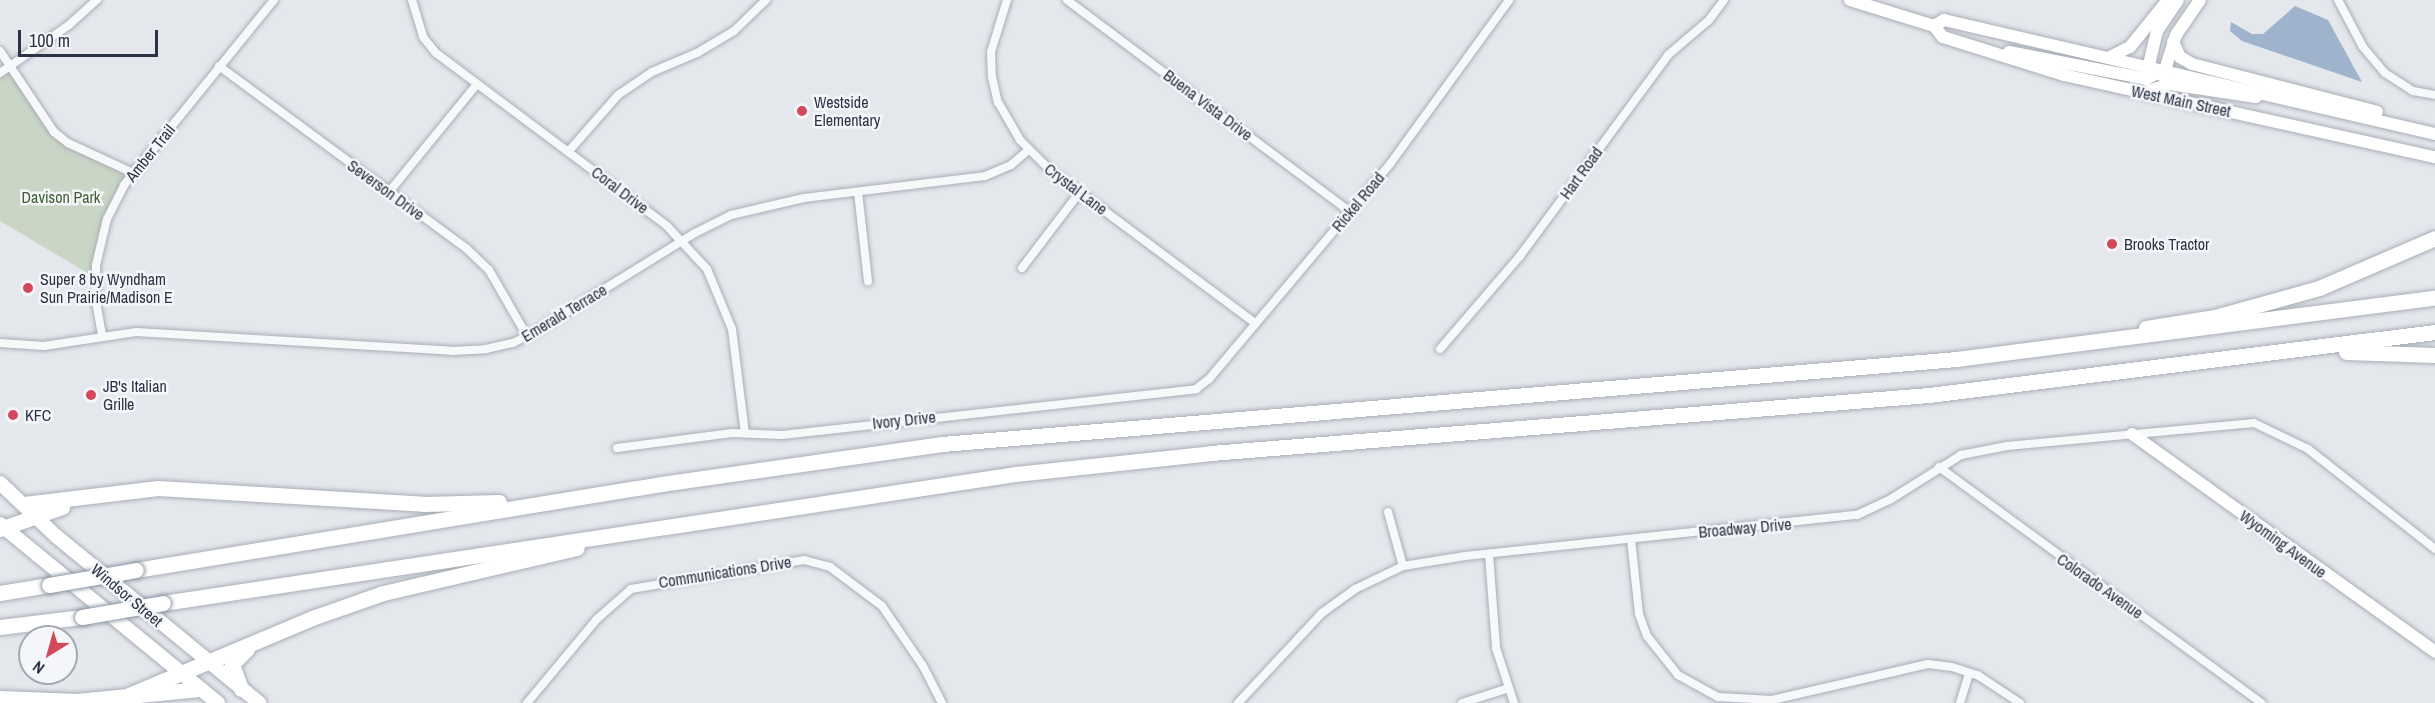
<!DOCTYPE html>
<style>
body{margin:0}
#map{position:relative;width:2435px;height:703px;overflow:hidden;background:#e4e7ec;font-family:"Archivo Narrow",sans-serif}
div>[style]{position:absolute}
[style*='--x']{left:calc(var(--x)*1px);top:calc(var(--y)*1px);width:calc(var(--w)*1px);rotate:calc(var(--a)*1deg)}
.green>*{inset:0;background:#c9d6c5}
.water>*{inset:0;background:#9fb4cc}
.roads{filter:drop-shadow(0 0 2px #a9aeb7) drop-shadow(0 0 2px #a9aeb7)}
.street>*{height:8px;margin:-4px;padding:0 4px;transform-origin:4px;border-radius:4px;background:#f7f8fa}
.secondary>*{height:12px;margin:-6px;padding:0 6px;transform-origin:6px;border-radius:6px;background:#fff}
.primary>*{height:14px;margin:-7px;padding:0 7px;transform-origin:7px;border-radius:7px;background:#fff}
.highway>*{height:15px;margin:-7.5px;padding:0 7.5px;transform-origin:7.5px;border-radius:7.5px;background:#fff}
.bridges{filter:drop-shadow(0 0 2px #8b94a3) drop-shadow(0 0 2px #8b94a3)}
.highway-bridge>*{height:15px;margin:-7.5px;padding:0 7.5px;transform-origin:7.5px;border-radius:7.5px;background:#fff}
.dots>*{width:16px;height:16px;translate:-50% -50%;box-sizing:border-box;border:3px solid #f4f6f9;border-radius:50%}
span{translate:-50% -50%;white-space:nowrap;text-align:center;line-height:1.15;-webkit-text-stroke:5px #f4f6f9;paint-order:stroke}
.street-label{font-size:16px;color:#2b3445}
.poi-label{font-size:16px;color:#2b3445}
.left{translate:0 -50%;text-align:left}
.park-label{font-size:16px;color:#3f6138}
.north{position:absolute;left:18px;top:625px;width:60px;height:60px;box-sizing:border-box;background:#f4f6f9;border:2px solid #a4a8b1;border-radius:50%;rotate:217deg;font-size:16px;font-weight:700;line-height:24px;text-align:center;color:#2b3445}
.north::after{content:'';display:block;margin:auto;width:21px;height:27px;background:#d1495b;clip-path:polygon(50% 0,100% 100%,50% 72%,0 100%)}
.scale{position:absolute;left:18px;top:30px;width:140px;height:27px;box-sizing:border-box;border:3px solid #2b3445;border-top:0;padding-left:8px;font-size:18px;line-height:21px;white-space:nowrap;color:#2b3445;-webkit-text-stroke:4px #f4f6f9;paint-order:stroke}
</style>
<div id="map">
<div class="green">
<div style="clip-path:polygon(8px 66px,54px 132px,133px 173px,107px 219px,96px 278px,0 221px,0 73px)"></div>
</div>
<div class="water">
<div style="clip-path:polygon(2295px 6px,2328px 20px,2362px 82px,2242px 41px,2230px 31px,2231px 22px,2252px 34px,2263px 34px)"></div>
</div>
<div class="roads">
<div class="street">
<div style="--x:412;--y:0;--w:39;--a:73"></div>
<div style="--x:423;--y:37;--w:21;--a:51"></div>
<div style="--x:436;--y:53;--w:289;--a:36.8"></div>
<div style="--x:667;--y:226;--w:59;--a:47.1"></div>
<div style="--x:707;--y:269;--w:65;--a:67.4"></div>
<div style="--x:732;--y:329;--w:105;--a:82.9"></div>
<div style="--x:1007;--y:0;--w:54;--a:107.1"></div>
<div style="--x:991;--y:52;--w:25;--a:88"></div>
<div style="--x:992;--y:77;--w:26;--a:77"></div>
<div style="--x:998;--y:102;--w:44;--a:59.9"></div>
<div style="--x:1020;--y:140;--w:44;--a:45"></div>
<div style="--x:1051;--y:171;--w:254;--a:36.7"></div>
<div style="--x:1067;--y:0;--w:352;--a:36.8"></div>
<div style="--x:2338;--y:0;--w:53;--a:62"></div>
<div style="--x:2363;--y:47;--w:34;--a:50"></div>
<div style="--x:2385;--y:73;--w:33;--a:33"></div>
<div style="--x:2413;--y:91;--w:22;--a:10"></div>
<div style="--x:0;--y:51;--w:97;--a:56.3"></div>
<div style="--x:54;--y:132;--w:18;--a:38"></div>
<div style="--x:68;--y:143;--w:72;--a:24.8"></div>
<div style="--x:219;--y:66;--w:307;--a:36.4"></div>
<div style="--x:466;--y:248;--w:32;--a:44"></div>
<div style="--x:489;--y:270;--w:76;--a:60.1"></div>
<div style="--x:0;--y:73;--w:84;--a:-34.8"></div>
<div style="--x:69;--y:25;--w:38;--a:-42"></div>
<div style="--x:568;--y:152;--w:76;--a:-48.7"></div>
<div style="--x:618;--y:95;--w:41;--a:-34.1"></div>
<div style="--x:652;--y:72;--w:49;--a:-22.9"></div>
<div style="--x:697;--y:53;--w:43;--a:-30.7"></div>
<div style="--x:734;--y:31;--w:45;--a:-44.1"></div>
<div style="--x:389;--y:192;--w:139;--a:-50.8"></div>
<div style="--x:858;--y:192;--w:90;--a:83.6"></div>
<div style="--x:1022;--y:268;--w:96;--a:-52.7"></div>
<div style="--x:102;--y:335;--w:34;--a:-100"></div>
<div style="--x:96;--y:302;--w:37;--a:-90"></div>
<div style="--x:96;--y:265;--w:47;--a:-76.6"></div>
<div style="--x:107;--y:219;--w:38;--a:-63"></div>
<div style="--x:124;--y:185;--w:238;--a:-51"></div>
<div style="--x:0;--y:343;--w:44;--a:3.9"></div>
<div style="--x:44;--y:346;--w:93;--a:-8.7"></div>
<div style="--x:136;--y:332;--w:317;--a:3.4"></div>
<div style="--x:452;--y:351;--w:34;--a:-3"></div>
<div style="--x:486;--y:349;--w:28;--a:-13"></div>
<div style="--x:513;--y:343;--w:22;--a:-27"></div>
<div style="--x:533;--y:333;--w:190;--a:-31.7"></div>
<div style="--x:695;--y:233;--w:40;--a:-26.6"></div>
<div style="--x:731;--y:215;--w:75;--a:-13.1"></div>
<div style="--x:804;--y:198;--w:182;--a:-6.9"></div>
<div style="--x:985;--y:176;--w:28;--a:-23"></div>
<div style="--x:1011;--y:165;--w:23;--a:-41"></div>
<div style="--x:1440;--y:349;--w:123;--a:-49.3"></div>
<div style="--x:1520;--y:256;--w:250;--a:-53.6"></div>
<div style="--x:1668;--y:55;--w:54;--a:-40.5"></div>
<div style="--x:1709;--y:20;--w:25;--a:-53"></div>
<div style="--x:617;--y:448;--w:116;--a:-7.4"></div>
<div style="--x:732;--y:433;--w:50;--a:2.3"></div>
<div style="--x:782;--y:435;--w:417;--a:-6.3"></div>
<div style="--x:1196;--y:389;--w:16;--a:-38"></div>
<div style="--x:1209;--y:379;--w:281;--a:-49.9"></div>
<div style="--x:1390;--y:164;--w:203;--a:-54"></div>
<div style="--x:1939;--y:467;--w:400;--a:36.2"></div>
<div style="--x:1388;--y:512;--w:56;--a:74.5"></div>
<div style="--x:1631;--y:539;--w:75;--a:83.9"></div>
<div style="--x:1639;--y:614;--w:23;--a:70"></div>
<div style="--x:1647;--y:636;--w:50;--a:51.5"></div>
<div style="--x:1678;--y:675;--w:46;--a:28.8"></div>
<div style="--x:1718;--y:697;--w:54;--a:3.2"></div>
<div style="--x:1772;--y:700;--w:160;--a:-13"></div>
<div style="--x:1928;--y:664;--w:24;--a:7"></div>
<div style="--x:1952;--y:667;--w:28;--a:18"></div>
<div style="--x:1979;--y:676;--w:49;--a:33.4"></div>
<div style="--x:1489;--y:554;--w:94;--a:85.7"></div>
<div style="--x:1496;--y:648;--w:58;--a:71.9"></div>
<div style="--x:527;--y:703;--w:109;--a:-50.2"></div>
<div style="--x:597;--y:619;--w:45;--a:-41.4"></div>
<div style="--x:631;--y:589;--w:175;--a:-9.5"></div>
<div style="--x:804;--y:560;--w:27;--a:15"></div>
<div style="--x:830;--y:567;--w:65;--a:36.9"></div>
<div style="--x:882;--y:606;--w:73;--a:55.7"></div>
<div style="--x:923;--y:666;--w:42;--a:62.8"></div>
<div style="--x:1238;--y:703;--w:123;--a:-47"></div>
<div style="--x:1322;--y:613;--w:41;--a:-36"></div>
<div style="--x:1355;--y:589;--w:53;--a:-25.6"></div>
<div style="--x:1403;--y:566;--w:63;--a:-9.2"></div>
<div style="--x:1465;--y:556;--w:394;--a:-6"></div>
<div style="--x:1857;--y:515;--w:38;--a:-25"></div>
<div style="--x:1891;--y:499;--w:83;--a:-32.2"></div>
<div style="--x:1961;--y:455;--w:47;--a:-11.1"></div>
<div style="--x:2007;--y:446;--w:248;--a:-5.3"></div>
<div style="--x:2254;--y:423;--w:60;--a:25.7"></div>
<div style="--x:2308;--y:449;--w:162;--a:38.2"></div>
<div style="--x:1462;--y:703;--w:49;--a:-17.7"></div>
<div style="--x:1960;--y:703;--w:31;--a:-73"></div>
</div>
<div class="secondary">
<div style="--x:1850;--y:0;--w:88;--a:17.2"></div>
<div style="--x:1934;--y:26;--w:14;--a:51"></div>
<div style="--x:1943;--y:37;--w:127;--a:17.4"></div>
<div style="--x:2064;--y:75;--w:380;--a:12.5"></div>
<div style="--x:1934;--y:26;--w:12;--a:-31"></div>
<div style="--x:1944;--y:20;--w:504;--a:13.07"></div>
<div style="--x:2173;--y:42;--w:17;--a:65"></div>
<div style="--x:2180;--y:57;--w:14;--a:30"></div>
<div style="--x:2192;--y:64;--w:191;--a:14.5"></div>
<div style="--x:2009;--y:52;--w:140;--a:11.1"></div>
<div style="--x:2146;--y:79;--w:20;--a:-27"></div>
<div style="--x:2110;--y:57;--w:22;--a:-27"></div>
<div style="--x:2130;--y:47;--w:60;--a:-51"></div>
<div style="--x:2147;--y:73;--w:43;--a:-76.6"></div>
<div style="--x:2157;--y:31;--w:37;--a:-56"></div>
<div style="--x:2163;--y:76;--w:43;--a:-72.4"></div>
<div style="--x:2176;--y:35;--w:42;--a:-55.6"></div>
<div style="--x:2145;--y:92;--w:26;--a:-18"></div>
<div style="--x:2170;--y:84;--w:87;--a:8.6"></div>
<div style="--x:2132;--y:434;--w:373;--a:35.7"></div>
</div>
<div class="primary">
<div style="--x:0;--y:483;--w:77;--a:43.4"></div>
<div style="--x:56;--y:536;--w:263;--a:39.4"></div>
<div style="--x:0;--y:524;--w:282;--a:39.4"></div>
</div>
<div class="highway">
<div style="--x:2146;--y:328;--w:70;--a:-9.1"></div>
<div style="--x:2215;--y:317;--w:108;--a:-15.6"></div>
<div style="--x:2319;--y:288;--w:126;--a:-23.3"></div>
<div style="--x:2346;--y:352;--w:89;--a:1.9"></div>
<div style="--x:24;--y:504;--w:135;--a:-6.8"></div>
<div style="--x:158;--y:488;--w:266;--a:3.4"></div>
<div style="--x:424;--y:504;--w:75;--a:-1.5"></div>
<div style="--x:0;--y:529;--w:66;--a:-19.5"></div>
<div style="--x:136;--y:570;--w:532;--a:-9.3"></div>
<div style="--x:661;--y:484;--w:284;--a:-8.1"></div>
<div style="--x:942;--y:444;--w:1018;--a:-4.79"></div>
<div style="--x:1956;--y:359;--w:483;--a:-7.3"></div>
<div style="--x:0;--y:593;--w:50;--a:-9.3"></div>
<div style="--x:163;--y:603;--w:863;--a:-8.6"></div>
<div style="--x:1016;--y:474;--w:196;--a:-6.1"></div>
<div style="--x:1211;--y:453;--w:720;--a:-4.62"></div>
<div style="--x:1929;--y:395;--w:510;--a:-7.1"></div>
<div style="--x:0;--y:627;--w:83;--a:-7"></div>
<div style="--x:241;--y:689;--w:27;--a:-110"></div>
<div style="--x:232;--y:664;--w:21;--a:-45"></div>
<div style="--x:129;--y:695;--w:199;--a:-22.8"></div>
<div style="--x:312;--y:618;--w:75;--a:-19.4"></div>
<div style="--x:383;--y:593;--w:199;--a:-13.1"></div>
<div style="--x:0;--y:698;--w:77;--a:2.2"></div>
<div style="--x:77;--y:701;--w:123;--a:-5.6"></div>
</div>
</div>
<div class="bridges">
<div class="highway-bridge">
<div style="--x:49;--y:585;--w:88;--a:-9.8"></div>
<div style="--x:82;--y:617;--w:82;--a:-9.8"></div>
</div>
</div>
<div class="dots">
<div style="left:802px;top:111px;background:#d1495b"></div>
<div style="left:2112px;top:244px;background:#d1495b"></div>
<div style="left:28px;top:288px;background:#d1495b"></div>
<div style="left:91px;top:395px;background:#d1495b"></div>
<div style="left:13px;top:415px;background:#d1495b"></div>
</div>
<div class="street-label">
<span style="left:2181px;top:101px;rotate:12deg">West Main Street</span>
<span style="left:1208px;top:105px;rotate:37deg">Buena Vista Drive</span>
<span style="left:150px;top:153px;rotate:-51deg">Amber Trail</span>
<span style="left:1581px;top:173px;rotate:-54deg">Hart Road</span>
<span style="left:1076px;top:189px;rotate:37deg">Crystal Lane</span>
<span style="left:386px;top:190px;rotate:36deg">Severson Drive</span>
<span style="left:620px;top:190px;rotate:37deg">Coral Drive</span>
<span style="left:1358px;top:202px;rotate:-50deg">Rickel Road</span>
<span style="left:564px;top:313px;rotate:-31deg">Emerald Terrace</span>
<span style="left:904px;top:420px;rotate:-6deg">Ivory Drive</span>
<span style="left:1745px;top:528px;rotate:-5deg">Broadway Drive</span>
<span style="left:2283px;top:544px;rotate:36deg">Wyoming Avenue</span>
<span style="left:725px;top:572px;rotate:-9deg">Communications Drive</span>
<span style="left:2100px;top:586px;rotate:35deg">Colorado Avenue</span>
<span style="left:127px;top:595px;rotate:40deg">Windsor Street</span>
</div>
<div class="poi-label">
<span class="left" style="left:814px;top:111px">Westside<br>Elementary</span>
<span class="left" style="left:2124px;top:244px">Brooks Tractor</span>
<span class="left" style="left:40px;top:288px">Super 8 by Wyndham<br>Sun Prairie/Madison E</span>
<span class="left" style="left:103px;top:395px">JB's Italian<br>Grille</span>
<span class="left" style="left:25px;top:415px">KFC</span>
</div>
<div class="park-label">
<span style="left:61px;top:197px">Davison Park</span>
</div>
<div class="north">N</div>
<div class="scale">100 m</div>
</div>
